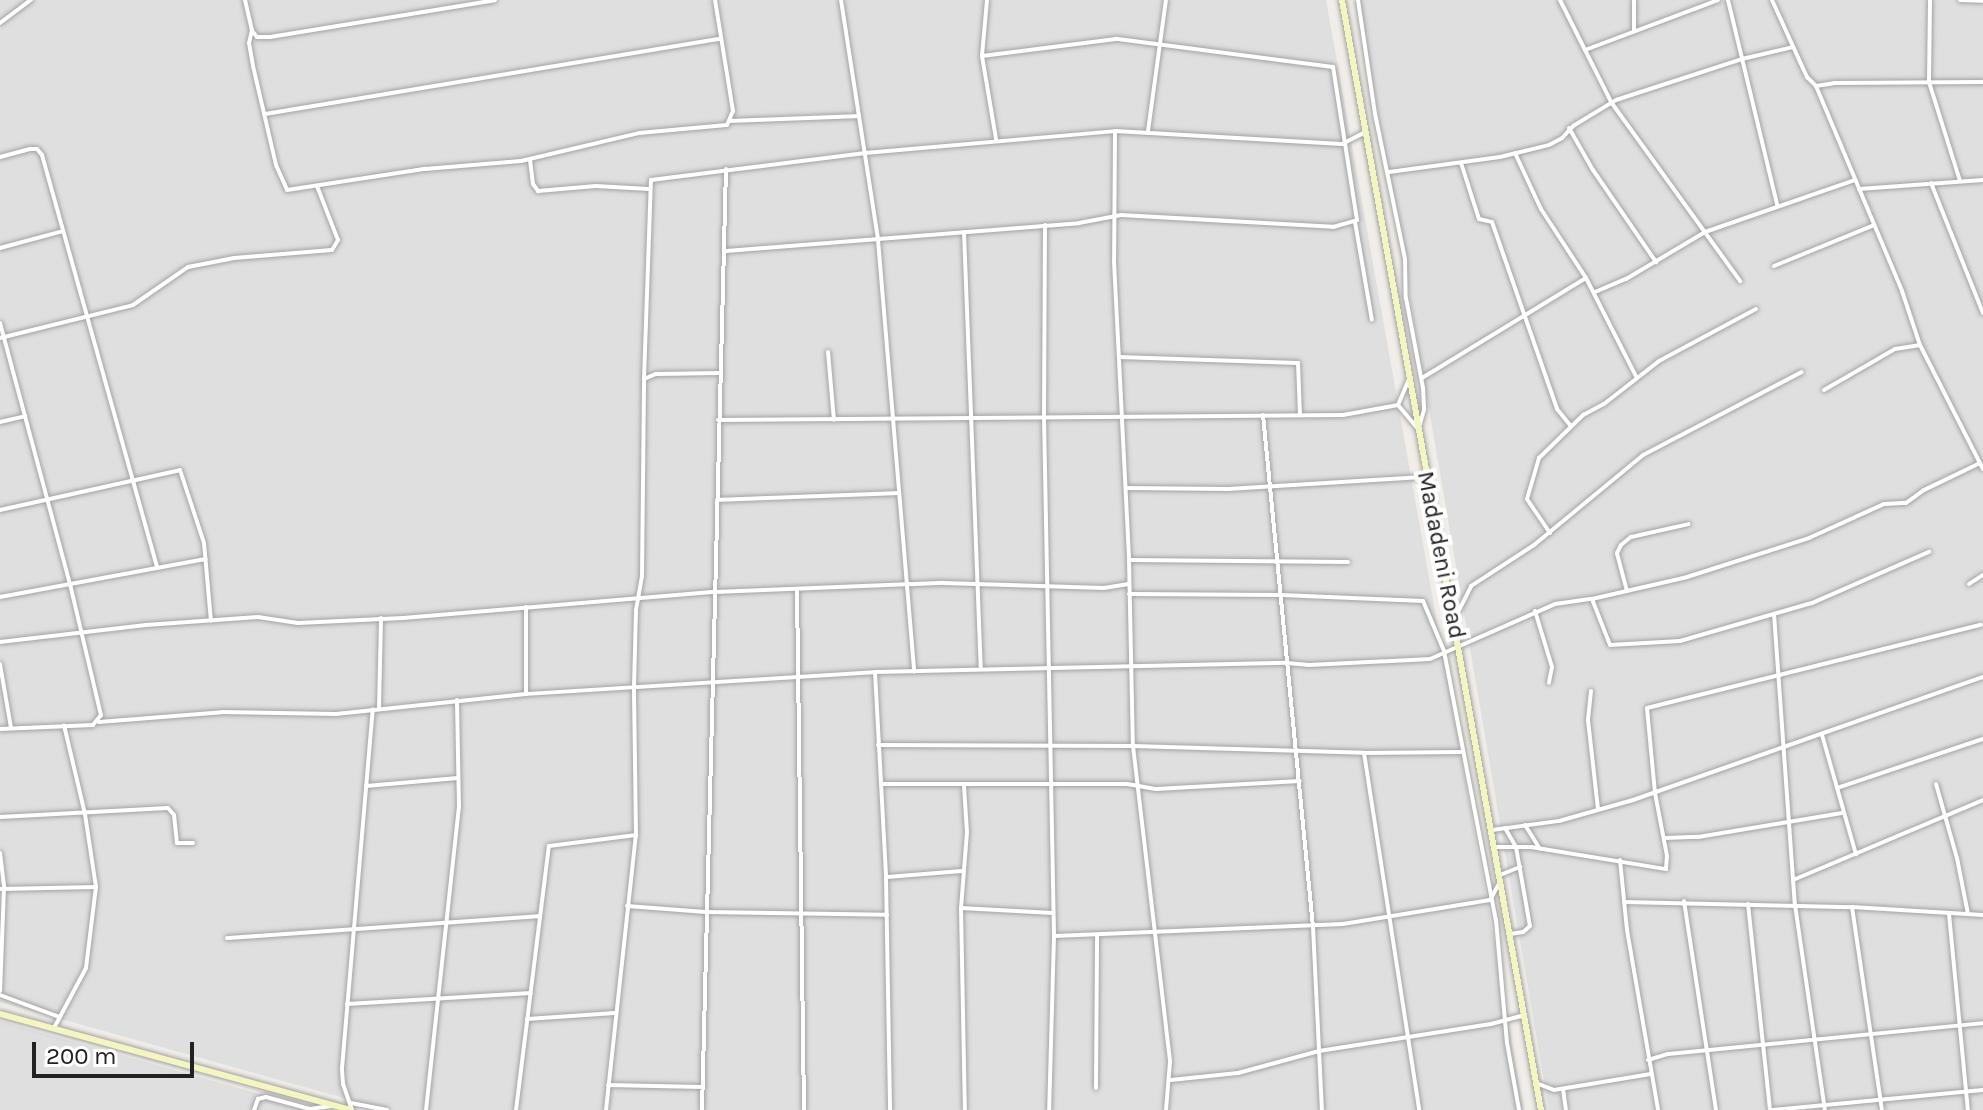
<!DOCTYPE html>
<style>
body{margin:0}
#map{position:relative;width:1983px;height:1110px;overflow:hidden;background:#f1eee9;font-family:Karla,sans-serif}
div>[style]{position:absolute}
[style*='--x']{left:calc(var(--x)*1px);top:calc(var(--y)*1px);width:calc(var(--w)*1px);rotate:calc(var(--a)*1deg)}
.residential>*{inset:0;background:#dfdfdf}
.roads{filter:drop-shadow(0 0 2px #a3a3a3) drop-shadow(0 0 2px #a3a3a3)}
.street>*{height:4px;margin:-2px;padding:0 2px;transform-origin:2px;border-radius:2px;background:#fff}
.secondary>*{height:6px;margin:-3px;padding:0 3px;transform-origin:3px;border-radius:3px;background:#f4f6c2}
span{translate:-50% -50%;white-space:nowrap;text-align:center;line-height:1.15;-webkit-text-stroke:8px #fff;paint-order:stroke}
.street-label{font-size:24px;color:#222}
.scale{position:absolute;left:32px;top:1042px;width:162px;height:36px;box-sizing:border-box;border:4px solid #222;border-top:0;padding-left:10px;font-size:24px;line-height:28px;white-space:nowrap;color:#222;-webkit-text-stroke:6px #fff;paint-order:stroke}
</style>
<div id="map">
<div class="residential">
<div style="clip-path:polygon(0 0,1326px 0,1524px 1110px,387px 1110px,0 1002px)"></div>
<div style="clip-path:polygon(1359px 0,1983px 0,1983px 1110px,1549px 1110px)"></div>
<div style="clip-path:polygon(0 1021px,316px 1110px,0 1110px)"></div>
</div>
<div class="roads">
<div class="street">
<div style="--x:245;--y:0;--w:31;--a:77"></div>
<div style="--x:252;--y:30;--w:13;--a:103"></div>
<div style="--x:249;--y:43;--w:23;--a:80"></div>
<div style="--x:253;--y:66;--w:102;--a:76.9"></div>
<div style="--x:276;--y:165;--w:27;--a:66"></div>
<div style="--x:287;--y:190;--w:140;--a:-8.7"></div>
<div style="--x:425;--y:169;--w:96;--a:-4.8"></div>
<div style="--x:521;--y:161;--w:121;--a:-13.3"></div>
<div style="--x:639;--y:133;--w:88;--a:-5.2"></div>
<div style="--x:727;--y:125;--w:15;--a:-67"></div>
<div style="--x:733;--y:111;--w:112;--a:-99.2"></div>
<div style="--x:841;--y:0;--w:243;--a:81.2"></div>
<div style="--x:878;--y:240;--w:433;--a:85.2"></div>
<div style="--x:987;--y:0;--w:56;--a:95.1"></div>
<div style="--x:982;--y:56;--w:84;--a:80.4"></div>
<div style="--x:1358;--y:0;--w:115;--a:81.5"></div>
<div style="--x:1375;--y:114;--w:148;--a:78.3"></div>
<div style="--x:1405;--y:259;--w:39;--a:89"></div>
<div style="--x:1406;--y:298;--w:92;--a:79.3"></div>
<div style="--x:1423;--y:388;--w:22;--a:87"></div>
<div style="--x:1424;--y:410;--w:18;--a:106"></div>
<div style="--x:1560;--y:0;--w:114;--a:63.4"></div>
<div style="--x:1611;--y:102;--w:221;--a:54.2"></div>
<div style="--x:1634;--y:0;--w:30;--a:90"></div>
<div style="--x:1728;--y:0;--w:210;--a:76.5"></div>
<div style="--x:1772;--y:0;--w:85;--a:65.6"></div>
<div style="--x:1807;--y:77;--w:13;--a:45"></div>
<div style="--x:1816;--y:86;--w:222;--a:67.2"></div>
<div style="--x:1902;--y:291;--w:57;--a:71.6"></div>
<div style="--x:1920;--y:345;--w:139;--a:63.1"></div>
<div style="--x:1930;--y:0;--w:82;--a:90.7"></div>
<div style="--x:1929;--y:82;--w:104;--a:72.6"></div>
<div style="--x:1960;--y:0;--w:23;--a:2"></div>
<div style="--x:0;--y:23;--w:39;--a:-37"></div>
<div style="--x:253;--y:32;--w:6;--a:51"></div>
<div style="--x:257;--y:37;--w:13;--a:0"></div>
<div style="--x:270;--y:37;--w:228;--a:-9.3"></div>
<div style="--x:1585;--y:50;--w:142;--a:-20.6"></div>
<div style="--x:1816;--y:86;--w:18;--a:-9"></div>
<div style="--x:1834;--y:83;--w:149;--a:-0.4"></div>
<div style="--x:265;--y:114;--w:461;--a:-9.4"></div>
<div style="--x:731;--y:121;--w:128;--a:-2.2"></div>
<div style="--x:1569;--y:128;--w:48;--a:60.3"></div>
<div style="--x:1593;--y:170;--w:112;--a:55.6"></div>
<div style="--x:1148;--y:131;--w:132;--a:-82.2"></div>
<div style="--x:1115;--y:132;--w:129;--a:90.4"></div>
<div style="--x:1114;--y:261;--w:299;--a:87.1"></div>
<div style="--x:1129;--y:560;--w:186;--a:88.8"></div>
<div style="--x:1133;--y:746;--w:318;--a:83.3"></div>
<div style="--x:1170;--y:1062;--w:48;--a:94.8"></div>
<div style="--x:1515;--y:153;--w:62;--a:65.1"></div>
<div style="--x:1541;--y:209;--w:82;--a:56.9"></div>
<div style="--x:1586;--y:278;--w:112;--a:63"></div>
<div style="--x:0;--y:157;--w:31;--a:-15"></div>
<div style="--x:30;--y:149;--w:7;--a:0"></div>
<div style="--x:37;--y:149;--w:8;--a:50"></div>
<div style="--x:42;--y:155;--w:428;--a:74.4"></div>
<div style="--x:530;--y:160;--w:24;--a:83"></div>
<div style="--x:533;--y:184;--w:9;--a:54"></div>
<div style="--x:538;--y:191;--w:58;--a:-4.9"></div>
<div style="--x:596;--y:186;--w:53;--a:3.2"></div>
<div style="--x:1461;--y:163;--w:59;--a:72.2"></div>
<div style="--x:1479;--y:219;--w:13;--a:13"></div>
<div style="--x:1492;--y:222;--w:198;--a:70.8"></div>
<div style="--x:1557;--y:409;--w:22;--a:51"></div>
<div style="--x:1389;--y:172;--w:112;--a:-7.7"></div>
<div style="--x:1500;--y:157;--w:50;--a:-13.8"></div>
<div style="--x:1549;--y:145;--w:15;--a:-28"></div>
<div style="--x:1562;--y:138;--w:16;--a:-47"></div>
<div style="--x:1573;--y:126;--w:50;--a:-31.2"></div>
<div style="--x:1616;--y:100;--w:133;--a:-18"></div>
<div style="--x:1742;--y:59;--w:52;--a:-13.2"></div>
<div style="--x:1931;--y:183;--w:140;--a:68.2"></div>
<div style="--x:1859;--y:189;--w:124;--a:-4.2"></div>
<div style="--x:1355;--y:222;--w:99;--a:80.2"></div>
<div style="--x:1045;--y:225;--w:193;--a:90.3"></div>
<div style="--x:1044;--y:418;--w:518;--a:88.89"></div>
<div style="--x:1054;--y:936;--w:174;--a:91.6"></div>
<div style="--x:964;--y:232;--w:436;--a:87.8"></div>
<div style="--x:0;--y:248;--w:65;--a:-15.1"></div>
<div style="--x:726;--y:251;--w:354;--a:-4.5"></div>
<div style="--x:1079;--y:223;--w:43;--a:-10.8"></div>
<div style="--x:1121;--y:215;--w:212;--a:3.2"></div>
<div style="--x:1333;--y:227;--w:25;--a:-16"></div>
<div style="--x:1357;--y:220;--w:155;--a:-98.9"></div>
<div style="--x:1333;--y:67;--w:219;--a:-172.6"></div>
<div style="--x:1116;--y:39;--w:135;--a:172.8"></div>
<div style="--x:1774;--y:266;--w:106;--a:-22.2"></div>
<div style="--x:1595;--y:292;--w:34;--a:-23"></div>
<div style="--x:1626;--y:279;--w:92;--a:-30.7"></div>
<div style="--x:1705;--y:232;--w:159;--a:-19.1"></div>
<div style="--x:0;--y:323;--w:270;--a:75"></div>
<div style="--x:70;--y:584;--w:135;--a:76.7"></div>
<div style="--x:101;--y:715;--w:13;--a:129"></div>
<div style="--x:93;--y:725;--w:93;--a:177.5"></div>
<div style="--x:0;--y:338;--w:137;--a:-13.9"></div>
<div style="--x:133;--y:305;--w:67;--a:-34.6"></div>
<div style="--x:188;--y:267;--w:47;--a:-11.1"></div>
<div style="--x:234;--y:258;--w:98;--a:-4.7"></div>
<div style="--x:332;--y:250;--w:12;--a:-59"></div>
<div style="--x:338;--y:240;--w:58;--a:-111.3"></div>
<div style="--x:828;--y:352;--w:68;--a:85"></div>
<div style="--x:1119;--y:357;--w:179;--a:1.9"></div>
<div style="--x:1298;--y:363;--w:52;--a:87.8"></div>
<div style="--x:1422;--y:378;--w:192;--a:-31.4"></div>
<div style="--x:644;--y:379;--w:13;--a:-23"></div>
<div style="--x:656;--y:374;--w:64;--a:-0.9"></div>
<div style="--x:1824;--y:390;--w:82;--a:-30"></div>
<div style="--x:1895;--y:349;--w:24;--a:-9"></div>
<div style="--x:1398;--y:405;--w:30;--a:50"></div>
<div style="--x:1398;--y:405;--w:28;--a:-67"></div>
<div style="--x:1263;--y:415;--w:514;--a:84.42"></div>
<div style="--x:1313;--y:927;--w:183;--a:87.2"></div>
<div style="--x:718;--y:420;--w:625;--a:-0.46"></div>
<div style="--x:1343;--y:415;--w:56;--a:-10.3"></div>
<div style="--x:0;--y:422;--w:26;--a:-13"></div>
<div style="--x:1126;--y:488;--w:102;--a:0.6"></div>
<div style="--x:1228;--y:489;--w:199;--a:-3.5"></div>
<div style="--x:717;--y:500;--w:181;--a:-2.2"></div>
<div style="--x:0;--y:510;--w:184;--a:-12.5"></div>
<div style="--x:180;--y:470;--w:77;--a:71.8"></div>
<div style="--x:204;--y:543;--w:78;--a:84.9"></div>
<div style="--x:1550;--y:533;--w:41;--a:-124.1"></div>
<div style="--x:1527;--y:499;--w:43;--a:-73.7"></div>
<div style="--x:1539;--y:458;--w:62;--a:-44.3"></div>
<div style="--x:1583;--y:415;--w:24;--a:-28"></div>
<div style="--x:1604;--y:404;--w:70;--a:-38"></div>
<div style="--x:1659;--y:361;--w:110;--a:-28.2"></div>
<div style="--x:1129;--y:560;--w:219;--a:0.5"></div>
<div style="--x:1969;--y:584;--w:17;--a:-33"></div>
<div style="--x:797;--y:590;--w:520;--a:89.23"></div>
<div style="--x:1627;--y:591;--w:39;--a:-105"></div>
<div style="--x:1617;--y:553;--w:9;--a:-63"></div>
<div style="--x:1621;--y:545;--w:13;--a:-39"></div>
<div style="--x:1631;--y:537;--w:59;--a:-12.6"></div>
<div style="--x:1129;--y:594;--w:153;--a:0.4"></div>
<div style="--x:1282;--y:595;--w:141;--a:2.4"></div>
<div style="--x:1423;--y:601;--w:54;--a:67.2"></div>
<div style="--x:1444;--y:651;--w:274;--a:79.1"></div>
<div style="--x:1496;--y:920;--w:123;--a:84.9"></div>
<div style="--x:1507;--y:1043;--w:68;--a:79.8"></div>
<div style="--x:0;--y:597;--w:209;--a:-10.5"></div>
<div style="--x:1592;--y:599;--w:49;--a:68.6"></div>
<div style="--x:1610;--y:645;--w:70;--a:-3.3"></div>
<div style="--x:1680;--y:641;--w:137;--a:-16.1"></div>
<div style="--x:1812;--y:603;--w:128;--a:-23.6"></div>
<div style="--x:1535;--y:611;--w:59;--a:73.1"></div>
<div style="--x:1552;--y:667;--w:16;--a:101"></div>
<div style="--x:1774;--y:614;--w:292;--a:85.9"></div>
<div style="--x:1795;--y:905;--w:207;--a:81.7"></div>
<div style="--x:1454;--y:620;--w:38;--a:-63"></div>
<div style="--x:1471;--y:586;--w:75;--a:-33.1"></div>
<div style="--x:1534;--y:545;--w:141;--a:-39.5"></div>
<div style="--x:1643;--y:455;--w:179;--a:-27.6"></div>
<div style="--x:0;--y:642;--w:147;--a:-6.6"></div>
<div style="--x:146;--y:625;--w:112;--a:-4.1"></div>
<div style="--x:258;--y:617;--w:40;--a:8.5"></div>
<div style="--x:298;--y:623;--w:105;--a:-2.7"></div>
<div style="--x:403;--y:618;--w:313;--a:-4.8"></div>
<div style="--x:715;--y:592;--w:229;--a:-2.3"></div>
<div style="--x:944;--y:583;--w:160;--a:1.8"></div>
<div style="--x:1104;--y:588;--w:25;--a:-9"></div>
<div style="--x:0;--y:664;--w:65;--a:80.2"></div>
<div style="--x:875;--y:672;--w:205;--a:86.9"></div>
<div style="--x:886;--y:877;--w:233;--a:89"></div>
<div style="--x:1591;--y:691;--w:29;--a:96"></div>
<div style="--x:1588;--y:720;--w:90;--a:83.6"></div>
<div style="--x:526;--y:694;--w:87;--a:-90"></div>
<div style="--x:379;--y:708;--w:90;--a:-88.7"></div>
<div style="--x:99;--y:722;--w:123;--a:-4.6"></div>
<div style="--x:222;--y:712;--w:114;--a:1"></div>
<div style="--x:336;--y:714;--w:191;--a:-6"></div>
<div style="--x:526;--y:694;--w:350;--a:-3.6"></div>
<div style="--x:875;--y:672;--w:412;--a:-1.3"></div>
<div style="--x:1287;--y:663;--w:22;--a:5"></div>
<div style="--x:1309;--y:665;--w:121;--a:-2.8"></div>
<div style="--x:1430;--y:659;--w:137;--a:-23.7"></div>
<div style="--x:1555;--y:604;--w:37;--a:-8"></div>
<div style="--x:1592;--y:599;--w:98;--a:-13"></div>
<div style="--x:1687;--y:577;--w:128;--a:-17.7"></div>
<div style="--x:1809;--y:538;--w:82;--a:-24.4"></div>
<div style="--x:1884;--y:504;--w:22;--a:-3"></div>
<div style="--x:1906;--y:503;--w:22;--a:-36"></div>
<div style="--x:1924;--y:490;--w:62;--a:-25.7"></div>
<div style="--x:1822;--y:735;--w:124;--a:74.1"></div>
<div style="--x:878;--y:745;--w:255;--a:0.2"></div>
<div style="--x:1133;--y:746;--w:231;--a:1.7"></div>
<div style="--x:1364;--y:753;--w:99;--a:-0.6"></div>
<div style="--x:1364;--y:753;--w:361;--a:81.2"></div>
<div style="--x:881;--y:784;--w:246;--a:0"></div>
<div style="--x:1127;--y:784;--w:29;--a:10"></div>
<div style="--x:1156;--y:789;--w:144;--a:-3.2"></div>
<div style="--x:1936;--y:784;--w:77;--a:74.2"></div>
<div style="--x:1957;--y:858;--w:57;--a:78.9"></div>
<div style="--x:366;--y:786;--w:92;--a:-5"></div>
<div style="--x:964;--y:786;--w:46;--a:86.3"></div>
<div style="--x:967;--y:832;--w:76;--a:94.5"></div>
<div style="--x:961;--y:908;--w:202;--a:88.9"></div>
<div style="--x:1837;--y:788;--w:154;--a:-18.6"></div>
<div style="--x:0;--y:817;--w:168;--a:-3.1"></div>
<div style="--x:168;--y:808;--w:9;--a:49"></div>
<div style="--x:174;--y:815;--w:28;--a:84"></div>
<div style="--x:177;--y:843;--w:16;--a:0"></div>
<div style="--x:1525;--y:825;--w:28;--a:58"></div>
<div style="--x:1505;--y:828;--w:22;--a:60"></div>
<div style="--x:1516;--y:847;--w:80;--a:80"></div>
<div style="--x:1530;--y:926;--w:9;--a:139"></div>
<div style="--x:1523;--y:932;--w:13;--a:171"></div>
<div style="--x:1492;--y:830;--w:68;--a:-7.7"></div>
<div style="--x:1559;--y:821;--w:77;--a:-15.8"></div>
<div style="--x:1633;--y:800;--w:371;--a:-19.4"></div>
<div style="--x:1664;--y:838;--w:34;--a:-2"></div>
<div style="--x:1698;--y:837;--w:146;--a:-9.5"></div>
<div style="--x:1495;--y:847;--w:36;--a:0"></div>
<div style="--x:1531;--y:847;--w:137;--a:9.3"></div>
<div style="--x:1666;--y:869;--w:13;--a:-86"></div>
<div style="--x:1667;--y:856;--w:64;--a:-100.8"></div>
<div style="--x:1655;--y:793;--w:85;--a:-95.4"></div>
<div style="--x:1647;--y:708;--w:344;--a:-14"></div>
<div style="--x:0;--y:853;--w:35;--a:83"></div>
<div style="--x:4;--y:888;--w:103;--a:92.2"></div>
<div style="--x:1620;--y:860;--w:70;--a:84.3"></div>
<div style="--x:1627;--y:930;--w:183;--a:80.2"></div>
<div style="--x:1500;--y:875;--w:22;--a:-22"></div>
<div style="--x:886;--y:877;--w:77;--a:-4.5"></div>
<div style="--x:1793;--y:880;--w:206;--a:-22.8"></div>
<div style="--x:0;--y:889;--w:96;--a:-1.2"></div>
<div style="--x:1684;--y:901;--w:211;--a:81.3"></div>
<div style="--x:1624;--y:902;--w:228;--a:1.3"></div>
<div style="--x:1852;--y:907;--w:131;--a:3.5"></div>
<div style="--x:1748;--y:904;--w:207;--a:83.9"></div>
<div style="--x:627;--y:906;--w:79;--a:4.3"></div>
<div style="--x:706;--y:912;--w:181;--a:0.9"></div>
<div style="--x:1852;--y:907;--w:205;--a:81.6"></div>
<div style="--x:961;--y:908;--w:92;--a:3.1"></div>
<div style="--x:1949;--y:914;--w:197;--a:84.5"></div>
<div style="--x:1054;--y:936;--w:289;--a:-2.4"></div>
<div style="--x:1343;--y:924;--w:149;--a:-9.3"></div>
<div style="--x:1490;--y:900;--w:18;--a:-61"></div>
<div style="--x:227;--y:938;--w:313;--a:-4"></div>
<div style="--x:0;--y:995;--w:63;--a:20.4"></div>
<div style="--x:347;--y:1004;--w:184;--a:-3.4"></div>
<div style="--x:527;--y:1019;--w:88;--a:-3.9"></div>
<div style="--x:54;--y:1028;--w:68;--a:-61.9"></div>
<div style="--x:86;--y:968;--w:82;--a:-83"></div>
<div style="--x:96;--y:887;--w:74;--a:-98.6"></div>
<div style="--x:85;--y:814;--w:91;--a:-103.3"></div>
<div style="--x:1648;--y:1060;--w:21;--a:-17"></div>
<div style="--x:1668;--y:1054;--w:317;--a:-5.6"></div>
<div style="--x:1171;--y:1080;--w:67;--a:-6"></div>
<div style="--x:1238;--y:1073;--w:84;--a:-15.2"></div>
<div style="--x:1319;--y:1051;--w:174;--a:-8.9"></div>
<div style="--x:1491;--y:1024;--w:34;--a:-15"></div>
<div style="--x:1536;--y:1083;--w:19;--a:21"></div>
<div style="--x:1554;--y:1090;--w:98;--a:-9.4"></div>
<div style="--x:608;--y:1085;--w:94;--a:1.2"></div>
<div style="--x:1096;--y:1088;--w:153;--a:-89.6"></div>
<div style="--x:1563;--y:1089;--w:21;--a:82"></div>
<div style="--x:351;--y:1103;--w:37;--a:11"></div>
<div style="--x:254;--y:1110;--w:12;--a:-70"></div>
<div style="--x:258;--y:1099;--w:8;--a:-14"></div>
<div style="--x:266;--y:1097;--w:46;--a:15.3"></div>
<div style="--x:310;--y:1109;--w:21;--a:-8"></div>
<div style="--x:352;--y:1110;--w:28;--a:-109"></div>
<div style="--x:343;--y:1084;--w:16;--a:-94"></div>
<div style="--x:342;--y:1068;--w:360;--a:-85.1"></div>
<div style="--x:426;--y:1110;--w:305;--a:-83.8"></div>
<div style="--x:459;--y:807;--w:107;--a:-91.1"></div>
<div style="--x:516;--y:1110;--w:266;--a:-82.9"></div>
<div style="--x:549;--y:846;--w:88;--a:-7.2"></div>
<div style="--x:606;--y:1110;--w:277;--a:-83.8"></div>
<div style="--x:636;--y:835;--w:148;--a:-90.8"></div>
<div style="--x:634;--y:687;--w:77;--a:-88.5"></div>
<div style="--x:636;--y:610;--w:34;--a:-80"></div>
<div style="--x:642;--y:577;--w:198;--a:-89.4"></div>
<div style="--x:644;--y:379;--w:199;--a:-88"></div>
<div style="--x:651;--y:180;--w:216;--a:-7.2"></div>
<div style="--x:865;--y:153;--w:251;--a:-5"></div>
<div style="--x:1115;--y:131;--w:227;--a:3.3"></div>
<div style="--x:1342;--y:144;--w:25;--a:-27"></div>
<div style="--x:702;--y:1110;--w:941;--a:-88.54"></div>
<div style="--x:1772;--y:1110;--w:212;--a:-5.4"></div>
</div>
<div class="secondary">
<div style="--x:1342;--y:0;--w:1128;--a:79.84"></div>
<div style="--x:0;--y:1014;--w:363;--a:15.3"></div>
</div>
</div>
<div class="street-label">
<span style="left:1441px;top:555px;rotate:79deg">Madadeni Road</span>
</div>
<div class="scale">200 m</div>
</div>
